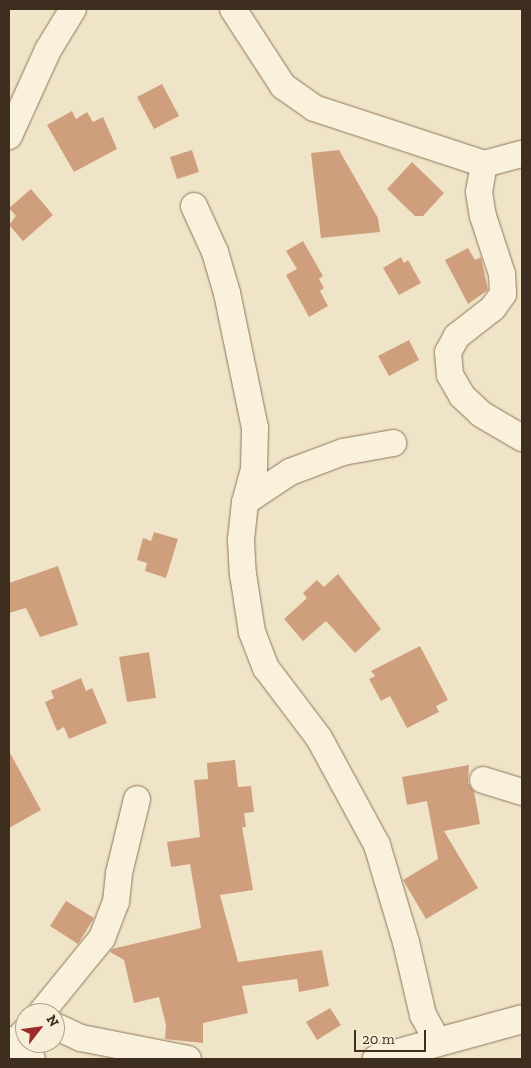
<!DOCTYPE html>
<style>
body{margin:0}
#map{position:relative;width:531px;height:1068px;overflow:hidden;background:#f0e4c8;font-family:"Zilla Slab",serif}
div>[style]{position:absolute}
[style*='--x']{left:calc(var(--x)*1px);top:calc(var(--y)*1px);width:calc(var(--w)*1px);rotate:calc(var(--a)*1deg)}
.building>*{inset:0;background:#cf9f7d}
.roads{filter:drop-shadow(0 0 1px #8d765c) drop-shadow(0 0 1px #8d765c)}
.street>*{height:26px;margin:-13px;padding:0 13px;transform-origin:13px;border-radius:13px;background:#faf1dc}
.secondary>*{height:28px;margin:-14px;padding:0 14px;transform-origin:14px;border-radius:14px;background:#faf1dc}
span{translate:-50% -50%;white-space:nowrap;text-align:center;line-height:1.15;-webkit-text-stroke:4px #f7eed8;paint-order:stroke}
.frame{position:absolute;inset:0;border:10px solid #3d2e20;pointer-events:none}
.north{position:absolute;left:15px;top:1003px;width:50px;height:50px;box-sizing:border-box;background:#f7eed8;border:1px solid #ada18e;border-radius:50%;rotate:60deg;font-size:14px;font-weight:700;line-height:20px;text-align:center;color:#3d2e20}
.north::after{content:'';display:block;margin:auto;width:18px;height:22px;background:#9e2a2b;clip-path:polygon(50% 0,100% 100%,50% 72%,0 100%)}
.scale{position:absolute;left:354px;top:1030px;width:72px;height:22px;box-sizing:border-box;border:2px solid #3d2e20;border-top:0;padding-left:6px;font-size:15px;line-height:18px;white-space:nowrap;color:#3d2e20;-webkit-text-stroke:4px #f7eed8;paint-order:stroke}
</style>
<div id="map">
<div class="building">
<div style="clip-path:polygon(162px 84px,179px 116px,154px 129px,137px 97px)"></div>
<div style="clip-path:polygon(72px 111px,76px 119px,87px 112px,93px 122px,103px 117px,117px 149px,74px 172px,47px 125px)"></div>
<div style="clip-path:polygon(192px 150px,199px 172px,177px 179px,170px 157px)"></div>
<div style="clip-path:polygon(339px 150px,378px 218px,380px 232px,321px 238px,311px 153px)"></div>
<div style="clip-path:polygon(412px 162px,444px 193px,423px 216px,415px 216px,387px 189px)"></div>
<div style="clip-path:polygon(31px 189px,53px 215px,23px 241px,9px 225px,16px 216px,9px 208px)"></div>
<div style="clip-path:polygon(303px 241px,323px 276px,319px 279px,324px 288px,320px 291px,328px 306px,309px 317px,286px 275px,297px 269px,286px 251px)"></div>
<div style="clip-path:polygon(468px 248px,475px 260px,481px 257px,488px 290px,468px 304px,445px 260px)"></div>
<div style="clip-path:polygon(401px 257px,404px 263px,408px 260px,421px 283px,399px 295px,383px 268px)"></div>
<div style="clip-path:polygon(409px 340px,419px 360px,389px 376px,378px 356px)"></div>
<div style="clip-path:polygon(154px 532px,178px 539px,166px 578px,145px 571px,147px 563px,137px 560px,143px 538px,151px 541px)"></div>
<div style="clip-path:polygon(58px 566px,78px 625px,40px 637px,26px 608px,9px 613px,9px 583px)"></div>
<div style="clip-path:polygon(338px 574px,381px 629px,355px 653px,326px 621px,303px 641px,284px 619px,307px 598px,303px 593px,317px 580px,324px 587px)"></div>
<div style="clip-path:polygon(420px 646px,448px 700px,436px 706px,439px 712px,407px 728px,390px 696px,381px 701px,369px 679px,375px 676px,371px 671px)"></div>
<div style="clip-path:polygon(149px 652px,156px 698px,127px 702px,119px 657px)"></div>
<div style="clip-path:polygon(81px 678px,86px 691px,92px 688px,107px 723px,69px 739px,64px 727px,57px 731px,45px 702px,54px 698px,51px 691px)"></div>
<div style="clip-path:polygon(9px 751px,41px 810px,9px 828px)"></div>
<div style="clip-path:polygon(235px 760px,238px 787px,251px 786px,254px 812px,244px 813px,246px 827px,242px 827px,253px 890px,220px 895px,238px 962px,322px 950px,329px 986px,299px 992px,297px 979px,242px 986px,248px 1013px,203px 1023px,203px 1043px,165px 1039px,166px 1025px,159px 997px,134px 1003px,124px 960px,110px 952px,112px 949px,201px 928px,190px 864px,171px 867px,167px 842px,200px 837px,194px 780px,208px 779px,207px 763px)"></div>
<div style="clip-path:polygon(469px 765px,468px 783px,474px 791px,480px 824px,444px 831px,478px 888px,426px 919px,403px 880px,438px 859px,427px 801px,407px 805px,402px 777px)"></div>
<div style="clip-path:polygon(66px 901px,94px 918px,78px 944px,50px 926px)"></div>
<div style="clip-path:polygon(330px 1008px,341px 1025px,317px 1040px,306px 1022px)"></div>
</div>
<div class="roads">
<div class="street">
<div style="--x:233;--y:9;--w:92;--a:57"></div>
<div style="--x:283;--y:86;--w:38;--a:35"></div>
<div style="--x:314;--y:108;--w:179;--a:18.2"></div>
<div style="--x:484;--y:164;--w:39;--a:-15"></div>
<div style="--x:9;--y:136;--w:94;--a:-65.6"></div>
<div style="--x:48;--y:50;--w:48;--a:-58.6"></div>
<div style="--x:484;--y:164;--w:28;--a:100"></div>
<div style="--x:479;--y:192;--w:24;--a:81"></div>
<div style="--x:483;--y:216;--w:61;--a:71.9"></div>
<div style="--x:502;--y:274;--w:20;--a:87"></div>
<div style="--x:503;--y:294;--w:17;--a:126"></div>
<div style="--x:493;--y:308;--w:46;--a:142.1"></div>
<div style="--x:457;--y:336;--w:18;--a:119"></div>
<div style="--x:448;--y:352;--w:23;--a:85"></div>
<div style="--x:450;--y:375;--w:24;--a:60"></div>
<div style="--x:462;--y:396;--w:26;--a:43"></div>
<div style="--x:481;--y:414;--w:48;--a:30.3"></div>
<div style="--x:194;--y:206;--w:51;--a:65.5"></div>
<div style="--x:215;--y:252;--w:43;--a:73.7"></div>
<div style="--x:227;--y:293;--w:138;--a:78.3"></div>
<div style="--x:255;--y:428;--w:41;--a:91.4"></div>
<div style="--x:254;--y:469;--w:34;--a:105"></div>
<div style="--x:245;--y:502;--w:38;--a:96"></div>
<div style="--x:241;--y:540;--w:34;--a:87"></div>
<div style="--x:243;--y:574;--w:59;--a:81.2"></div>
<div style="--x:252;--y:632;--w:39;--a:69"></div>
<div style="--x:266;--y:668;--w:88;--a:52.9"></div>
<div style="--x:319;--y:738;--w:122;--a:61.5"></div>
<div style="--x:377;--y:845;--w:101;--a:73.4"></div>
<div style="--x:406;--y:942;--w:75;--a:76.9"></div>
<div style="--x:423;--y:1015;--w:31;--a:61"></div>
<div style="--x:245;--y:502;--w:54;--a:-33.7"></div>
<div style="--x:290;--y:472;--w:57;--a:-20.7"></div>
<div style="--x:343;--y:452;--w:51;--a:-10.2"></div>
<div style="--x:483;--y:780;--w:41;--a:17.1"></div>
<div style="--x:41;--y:1013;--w:97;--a:-50.9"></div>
<div style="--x:102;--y:938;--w:39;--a:-69"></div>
<div style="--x:116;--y:902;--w:29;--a:-84"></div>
<div style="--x:119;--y:873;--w:76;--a:-76.3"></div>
<div style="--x:55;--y:1026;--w:29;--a:25"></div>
<div style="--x:81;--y:1038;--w:109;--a:11.1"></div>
<div style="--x:13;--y:1045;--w:18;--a:-49"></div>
</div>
<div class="secondary">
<div style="--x:9;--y:1041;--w:28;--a:39"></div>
<div style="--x:377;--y:1059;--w:150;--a:-15.4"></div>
</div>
</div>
<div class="frame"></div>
<div class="north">N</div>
<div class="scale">20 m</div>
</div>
